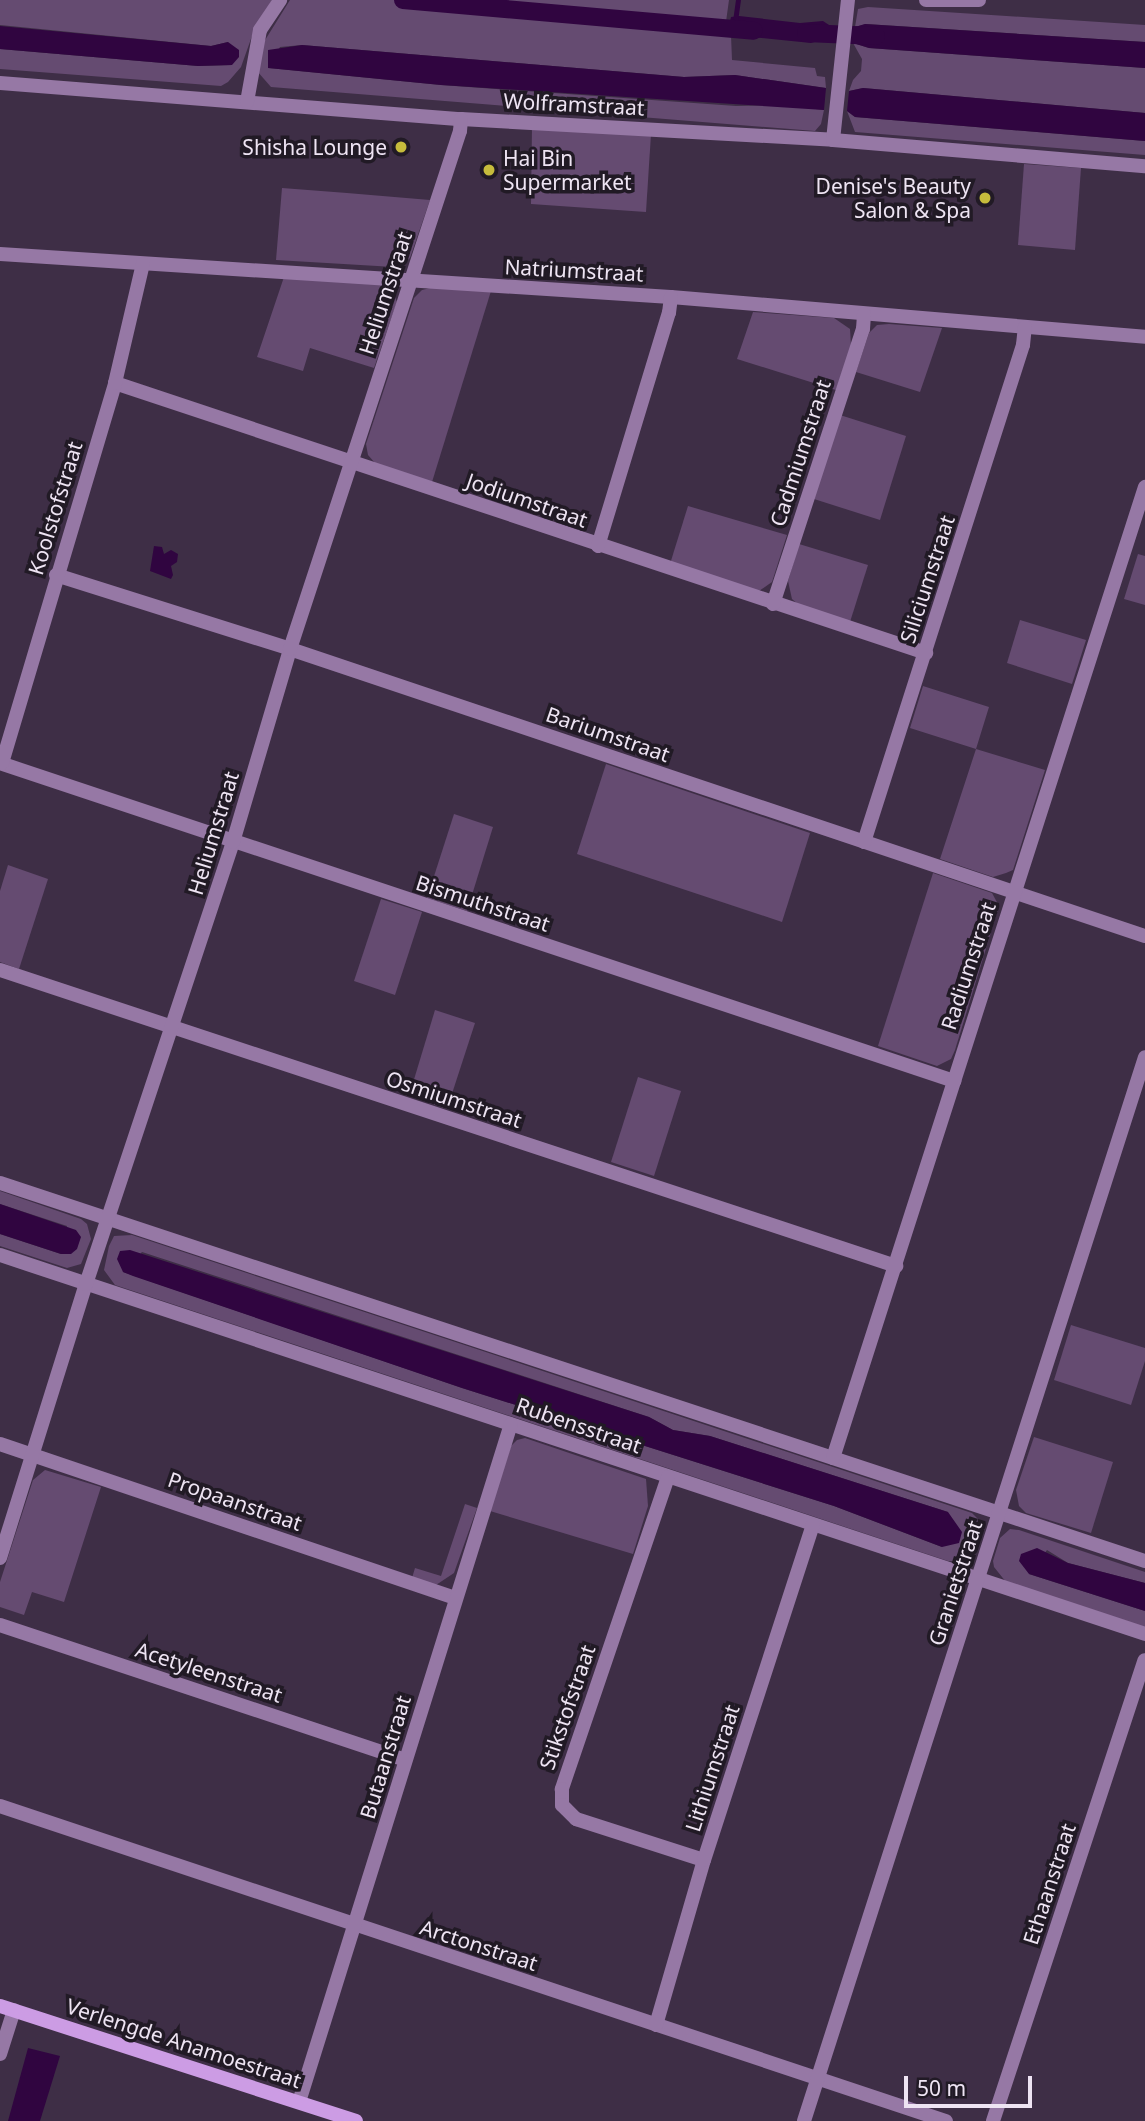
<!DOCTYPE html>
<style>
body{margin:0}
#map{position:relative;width:1145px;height:2121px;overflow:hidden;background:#3e2e46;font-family:"Noto Sans",sans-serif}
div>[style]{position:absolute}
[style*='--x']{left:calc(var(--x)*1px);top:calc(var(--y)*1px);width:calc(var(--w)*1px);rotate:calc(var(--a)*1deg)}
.green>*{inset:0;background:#654b71}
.water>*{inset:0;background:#300540}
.stream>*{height:5px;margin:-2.5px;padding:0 2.5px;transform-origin:2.5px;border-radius:2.5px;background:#300540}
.canal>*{height:18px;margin:-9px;padding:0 9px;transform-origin:9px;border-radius:9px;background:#300540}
.street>*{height:14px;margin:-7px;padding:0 7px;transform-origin:7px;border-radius:7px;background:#9678a5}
.secondary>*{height:14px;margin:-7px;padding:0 7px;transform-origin:7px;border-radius:7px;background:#cc9ce4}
.dots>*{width:19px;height:19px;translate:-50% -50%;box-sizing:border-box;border:4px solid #211a25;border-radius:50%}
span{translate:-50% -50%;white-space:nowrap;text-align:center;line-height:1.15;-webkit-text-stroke:7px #211a25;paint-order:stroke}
.street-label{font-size:21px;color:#eee4f3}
.poi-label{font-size:21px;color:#eee4f3}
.right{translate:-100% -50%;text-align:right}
.left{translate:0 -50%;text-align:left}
.scale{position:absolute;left:904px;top:2076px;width:128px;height:32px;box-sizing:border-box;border:4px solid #eee4f3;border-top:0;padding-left:9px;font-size:21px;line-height:24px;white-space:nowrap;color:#eee4f3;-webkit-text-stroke:5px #211a25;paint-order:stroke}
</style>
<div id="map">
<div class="green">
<div style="clip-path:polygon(0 0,272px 0,252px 36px,241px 67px,228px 82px,221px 86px,0 69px,0 49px,198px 66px,232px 65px,228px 42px,211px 46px,0 25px)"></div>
<div style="clip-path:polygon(290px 0,729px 0,725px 29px,731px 35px,732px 60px,815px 68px,817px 76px,825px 77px,826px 88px,735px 75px,684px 77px,302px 45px,280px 47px,269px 68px,441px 85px,736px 106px,783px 105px,824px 110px,821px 124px,815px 131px,271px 87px,257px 71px,262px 45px)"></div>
<div style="clip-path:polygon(868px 7px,1145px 25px,1145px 42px,866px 24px,855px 27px,858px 9px)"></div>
<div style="clip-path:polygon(853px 43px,869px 48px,1145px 68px,1145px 113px,863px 88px,849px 91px,853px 80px,861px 71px,862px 59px)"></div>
<div style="clip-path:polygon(847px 111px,855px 117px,1145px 141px,1145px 155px,855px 132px)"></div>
<div style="clip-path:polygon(532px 126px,651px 134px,646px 212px,531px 204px)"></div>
<div style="clip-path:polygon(1024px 164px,1081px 168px,1075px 250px,1018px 245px)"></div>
<div style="clip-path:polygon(282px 188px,347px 193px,430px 200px,410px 258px,403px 264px,394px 267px,276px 260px)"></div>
<div style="clip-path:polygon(285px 274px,387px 284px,392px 289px,397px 302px,374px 368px,310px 348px,303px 371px,257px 357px)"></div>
<div style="clip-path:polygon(434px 287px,491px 291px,432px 482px,375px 463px,368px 455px,366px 444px,414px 298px,422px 290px)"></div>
<div style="clip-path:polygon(753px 312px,834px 318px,850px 329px,851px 346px,836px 390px,737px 359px)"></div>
<div style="clip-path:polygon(889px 324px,942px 328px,920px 392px,856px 372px,869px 333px,877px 325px)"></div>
<div style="clip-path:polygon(840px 415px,906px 436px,880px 520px,814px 499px)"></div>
<div style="clip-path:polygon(688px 506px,787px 535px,772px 582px,759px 591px,670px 564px)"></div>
<div style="clip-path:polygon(799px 544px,868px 565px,850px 622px,800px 606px,792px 599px,788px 581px)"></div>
<div style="clip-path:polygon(1138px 554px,1145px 556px,1145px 605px,1124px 599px)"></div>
<div style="clip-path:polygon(1020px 620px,1086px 640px,1072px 684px,1007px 663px)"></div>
<div style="clip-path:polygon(923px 686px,989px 707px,976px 749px,1045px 770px,1013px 870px,1006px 873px,993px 877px,940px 859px,976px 749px,910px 728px)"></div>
<div style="clip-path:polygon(606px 764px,810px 833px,782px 922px,577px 854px)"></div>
<div style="clip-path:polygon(454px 814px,493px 827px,467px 911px,427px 898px)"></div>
<div style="clip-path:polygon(8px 865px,48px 879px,19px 969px,0 962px,0 891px)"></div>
<div style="clip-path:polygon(933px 873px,992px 893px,999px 906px,955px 1050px,951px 1059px,937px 1066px,878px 1046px)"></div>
<div style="clip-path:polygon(381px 899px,422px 912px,395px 995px,354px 981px)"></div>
<div style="clip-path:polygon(435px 1010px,475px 1023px,447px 1109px,409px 1096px)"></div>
<div style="clip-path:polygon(638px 1077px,681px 1091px,654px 1176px,611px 1162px)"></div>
<div style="clip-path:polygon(0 1191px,81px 1219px,87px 1224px,91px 1239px,81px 1264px,67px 1268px,0 1246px,0 1234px,61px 1254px,67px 1226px,0 1204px)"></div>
<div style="clip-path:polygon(evenodd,132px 1235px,972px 1513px,982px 1523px,975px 1553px,962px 1561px,948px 1561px,115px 1285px,104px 1270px,109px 1246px,114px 1236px,132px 1235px,142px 1252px,649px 1417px,673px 1430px,710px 1436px,948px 1512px,942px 1547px,834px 1506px,462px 1388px,123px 1272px,142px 1252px)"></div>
<div style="clip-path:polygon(1071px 1325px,1145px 1348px,1145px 1361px,1131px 1405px,1054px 1380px)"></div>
<div style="clip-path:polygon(1034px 1437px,1113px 1462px,1091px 1533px,1026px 1513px,1019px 1506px,1016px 1490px)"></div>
<div style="clip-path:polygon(525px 1438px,646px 1479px,648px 1506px,633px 1554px,490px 1511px,511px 1446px,517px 1440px)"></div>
<div style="clip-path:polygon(45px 1470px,101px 1487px,64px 1602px,32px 1592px,24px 1615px,0 1607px,0 1582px,33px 1480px)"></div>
<div style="clip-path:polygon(465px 1504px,477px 1508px,454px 1573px,436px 1585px,412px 1578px,415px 1568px,441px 1576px)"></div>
<div style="clip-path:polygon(1010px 1529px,1019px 1530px,1145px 1572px,1145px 1583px,1068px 1563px,1047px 1550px,1029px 1574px,1145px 1611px,1145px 1628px,1006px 1582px,994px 1567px,993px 1561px,1000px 1538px)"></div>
</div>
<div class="water">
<div style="clip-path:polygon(739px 16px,800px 23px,823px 21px,832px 27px,829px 38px,811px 43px,731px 35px,729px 26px,731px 17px)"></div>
<div style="clip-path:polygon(865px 24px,1145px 42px,1145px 68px,869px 48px,853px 43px,855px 27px)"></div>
<div style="clip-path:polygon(0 26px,211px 46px,228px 42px,239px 50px,239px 57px,232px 65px,198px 66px,0 49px)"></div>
<div style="clip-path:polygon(302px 45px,684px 77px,735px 75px,826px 88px,824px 110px,441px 85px,268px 68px,268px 50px)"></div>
<div style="clip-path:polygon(863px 88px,1145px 113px,1145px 141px,855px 117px,847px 111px,849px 91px)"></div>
<div style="clip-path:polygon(154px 546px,162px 547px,164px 554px,171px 550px,178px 554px,177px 562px,171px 566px,173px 575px,171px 579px,150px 571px)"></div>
<div style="clip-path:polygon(0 1204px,76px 1230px,81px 1237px,77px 1249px,71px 1254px,61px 1254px,0 1234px)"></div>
<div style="clip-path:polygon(130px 1250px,649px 1417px,673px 1430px,710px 1436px,948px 1512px,962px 1532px,959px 1543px,942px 1547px,834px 1506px,462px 1388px,133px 1276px,123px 1272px,117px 1259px,120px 1251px)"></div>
<div style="clip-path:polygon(1037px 1548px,1068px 1563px,1145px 1583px,1145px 1611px,1029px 1574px,1019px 1561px,1021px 1554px)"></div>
<div style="clip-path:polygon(28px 2048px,60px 2056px,40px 2121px,8px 2121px)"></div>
</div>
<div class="stream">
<div style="--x:735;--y:21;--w:21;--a:-82"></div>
</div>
<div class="canal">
<div style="--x:403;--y:0;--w:352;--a:5"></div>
<div style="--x:806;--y:33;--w:70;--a:2.5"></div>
</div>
<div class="street">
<div style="--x:926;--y:0;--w:53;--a:0"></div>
<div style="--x:0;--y:83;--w:462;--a:4.5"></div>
<div style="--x:461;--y:119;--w:373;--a:3.2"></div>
<div style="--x:833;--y:140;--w:313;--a:4.8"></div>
<div style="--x:247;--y:102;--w:73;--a:-79.8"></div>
<div style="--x:260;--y:30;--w:36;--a:-56"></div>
<div style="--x:833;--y:140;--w:141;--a:-83.9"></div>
<div style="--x:0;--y:254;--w:672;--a:3.67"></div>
<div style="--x:671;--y:297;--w:476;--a:4.8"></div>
<div style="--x:115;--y:383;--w:855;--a:18.41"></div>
<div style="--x:598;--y:546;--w:244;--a:-73.1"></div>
<div style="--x:669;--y:313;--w:16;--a:-83"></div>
<div style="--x:56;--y:575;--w:245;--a:17.5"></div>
<div style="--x:290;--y:649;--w:902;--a:18.56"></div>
<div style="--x:773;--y:604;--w:289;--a:-71.9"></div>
<div style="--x:863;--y:329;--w:15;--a:-86"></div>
<div style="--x:0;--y:763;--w:1006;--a:18.43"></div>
<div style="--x:2;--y:763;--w:396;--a:-73.4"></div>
<div style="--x:115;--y:383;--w:122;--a:-76.8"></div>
<div style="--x:864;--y:842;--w:522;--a:-72.26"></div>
<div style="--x:1023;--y:345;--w:18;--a:-84"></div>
<div style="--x:0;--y:970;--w:944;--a:18.28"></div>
<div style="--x:0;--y:1183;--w:1206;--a:18.27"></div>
<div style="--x:0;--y:1255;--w:1206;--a:18.31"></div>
<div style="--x:0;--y:1444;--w:481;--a:18.7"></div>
<div style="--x:833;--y:1458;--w:1020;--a:-72.19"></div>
<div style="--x:668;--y:1477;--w:330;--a:108.8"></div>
<div style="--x:562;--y:1789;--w:16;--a:90"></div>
<div style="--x:562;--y:1805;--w:20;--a:45"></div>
<div style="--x:576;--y:1819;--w:134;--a:17.8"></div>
<div style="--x:0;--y:1558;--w:287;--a:-72.6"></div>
<div style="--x:86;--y:1284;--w:466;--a:-71.6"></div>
<div style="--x:233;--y:842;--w:201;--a:-73.5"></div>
<div style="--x:290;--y:649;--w:545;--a:-71.83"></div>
<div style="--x:460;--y:131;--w:12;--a:-85"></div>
<div style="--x:0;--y:1625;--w:427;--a:18.4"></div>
<div style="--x:0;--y:1806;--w:997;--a:18.42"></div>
<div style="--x:656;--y:2025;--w:172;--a:-73.8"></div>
<div style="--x:704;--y:1860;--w:352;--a:-72"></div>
<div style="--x:0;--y:2054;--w:46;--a:-72.3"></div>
<div style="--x:299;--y:2102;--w:710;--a:-72.64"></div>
<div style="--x:804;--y:2121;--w:1117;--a:-72.23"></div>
<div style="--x:993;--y:2121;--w:485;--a:-71.8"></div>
</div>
<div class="secondary">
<div style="--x:0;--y:2006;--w:374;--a:17.9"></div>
</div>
<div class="dots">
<div style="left:401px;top:147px;background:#c6bc3c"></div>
<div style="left:489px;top:170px;background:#c6bc3c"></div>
<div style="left:985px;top:198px;background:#c6bc3c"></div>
</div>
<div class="street-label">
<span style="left:574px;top:104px;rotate:3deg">Wolframstraat</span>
<span style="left:574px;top:270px;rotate:3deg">Natriumstraat</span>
<span style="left:385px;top:293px;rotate:-72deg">Heliumstraat</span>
<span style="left:800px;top:453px;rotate:-72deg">Cadmiumstraat</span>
<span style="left:527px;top:500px;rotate:19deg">Jodiumstraat</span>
<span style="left:55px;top:508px;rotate:-73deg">Koolstofstraat</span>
<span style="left:927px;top:579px;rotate:-72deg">Siliciumstraat</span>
<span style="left:608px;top:734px;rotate:19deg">Bariumstraat</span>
<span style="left:213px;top:833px;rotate:-73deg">Heliumstraat</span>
<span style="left:483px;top:903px;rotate:18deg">Bismuthstraat</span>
<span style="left:968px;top:966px;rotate:-72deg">Radiumstraat</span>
<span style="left:454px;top:1099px;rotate:18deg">Osmiumstraat</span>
<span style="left:579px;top:1425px;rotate:19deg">Rubensstraat</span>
<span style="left:235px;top:1501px;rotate:19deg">Propaanstraat</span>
<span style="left:955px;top:1583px;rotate:-72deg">Granietstraat</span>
<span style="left:209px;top:1672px;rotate:18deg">Acetyleenstraat</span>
<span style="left:567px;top:1707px;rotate:-71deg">Stikstofstraat</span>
<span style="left:385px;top:1757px;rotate:-73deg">Butaanstraat</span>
<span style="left:712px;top:1768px;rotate:-72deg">Lithiumstraat</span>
<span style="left:1049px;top:1884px;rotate:-72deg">Ethaanstraat</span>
<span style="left:479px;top:1945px;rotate:18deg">Arctonstraat</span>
<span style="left:184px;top:2043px;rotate:18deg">Verlengde Anamoestraat</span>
</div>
<div class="poi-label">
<span class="right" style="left:387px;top:147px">Shisha Lounge</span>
<span class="left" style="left:503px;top:170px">Hai Bin<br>Supermarket</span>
<span class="right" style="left:971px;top:198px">Denise's Beauty<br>Salon &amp; Spa</span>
</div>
<div class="scale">50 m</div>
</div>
